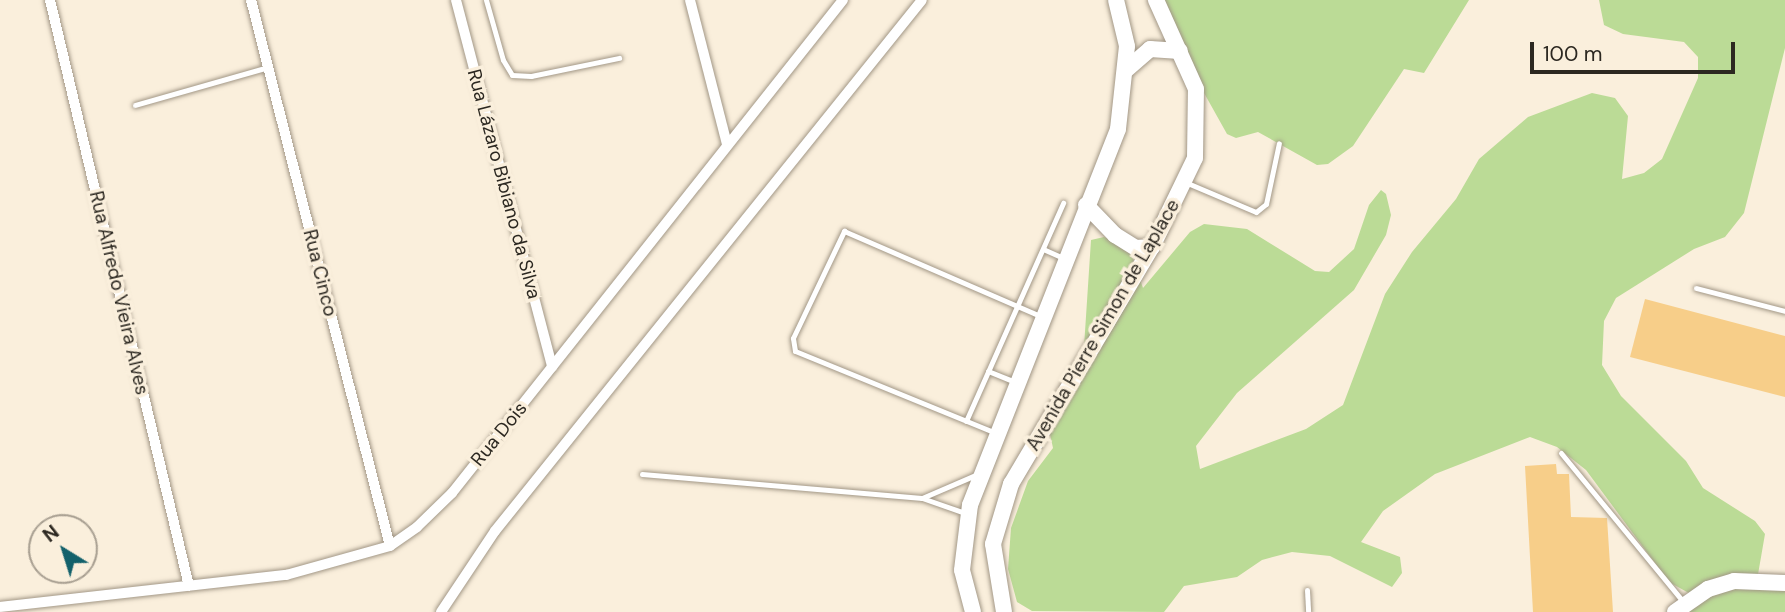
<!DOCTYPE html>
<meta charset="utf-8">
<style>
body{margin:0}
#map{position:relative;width:1785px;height:612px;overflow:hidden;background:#faefdc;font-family:"DM Sans",sans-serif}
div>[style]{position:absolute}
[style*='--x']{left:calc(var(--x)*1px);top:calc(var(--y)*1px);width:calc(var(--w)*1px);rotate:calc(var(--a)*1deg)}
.green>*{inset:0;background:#bbdb96}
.building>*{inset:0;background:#f7ce89}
.roads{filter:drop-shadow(0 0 2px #a29786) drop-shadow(0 0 2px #a29786)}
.lane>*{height:5px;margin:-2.5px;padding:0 2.5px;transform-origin:2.5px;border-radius:2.5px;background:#fff}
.street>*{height:10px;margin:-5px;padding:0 5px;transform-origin:5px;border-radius:5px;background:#fff}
.secondary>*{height:16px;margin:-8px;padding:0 8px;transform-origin:8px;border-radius:8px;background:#fff}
span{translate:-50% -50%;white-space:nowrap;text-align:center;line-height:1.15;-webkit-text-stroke:7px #faefdc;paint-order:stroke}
.street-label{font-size:19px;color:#2c2821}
.north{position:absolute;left:28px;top:514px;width:70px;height:70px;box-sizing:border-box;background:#faefdc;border:2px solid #a89f91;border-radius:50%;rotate:322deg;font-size:19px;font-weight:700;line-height:28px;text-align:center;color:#2c2821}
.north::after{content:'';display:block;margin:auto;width:24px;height:32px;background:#13616b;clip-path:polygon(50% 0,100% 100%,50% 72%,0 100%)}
.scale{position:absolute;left:1530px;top:42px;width:205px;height:32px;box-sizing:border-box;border:4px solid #2c2821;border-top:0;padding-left:9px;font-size:21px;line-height:24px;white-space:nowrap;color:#2c2821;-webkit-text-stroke:5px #faefdc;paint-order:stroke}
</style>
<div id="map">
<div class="green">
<div style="clip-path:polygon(1152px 0,1469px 0,1424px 73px,1404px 69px,1353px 146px,1328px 164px,1317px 165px,1258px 132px,1236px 138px,1227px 134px)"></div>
<div style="clip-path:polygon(1599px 0,1785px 0,1785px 48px,1744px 213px,1725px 237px,1694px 249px,1616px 298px,1604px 321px,1602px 365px,1621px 396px,1686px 461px,1703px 488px,1755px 521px,1765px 534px,1756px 586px,1785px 590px,1785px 612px,1685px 612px,1696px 597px,1669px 582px,1586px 470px,1557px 447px,1530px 437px,1435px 474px,1383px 511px,1361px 542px,1400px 557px,1402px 573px,1392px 587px,1330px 556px,1292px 552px,1262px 560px,1237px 577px,1184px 586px,1164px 612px,1032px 611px,1017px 602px,1008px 569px,1011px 528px,1028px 481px,1053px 448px,1048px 425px,1084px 347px,1091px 240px,1104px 237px,1129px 248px,1143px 288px,1190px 232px,1204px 224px,1247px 229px,1315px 271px,1329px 272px,1354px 249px,1369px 205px,1381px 190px,1386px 194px,1391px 215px,1386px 235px,1354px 290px,1237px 393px,1196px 446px,1200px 469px,1306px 429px,1343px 405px,1385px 294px,1412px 252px,1456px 199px,1479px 159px,1528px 117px,1592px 93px,1615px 98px,1628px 116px,1622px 179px,1644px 173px,1662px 159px,1698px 78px,1698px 57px,1684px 42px,1623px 34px,1604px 25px)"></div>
</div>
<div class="building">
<div style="clip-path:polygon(1645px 299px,1785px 336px,1785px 397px,1630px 357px)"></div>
<div style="clip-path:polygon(1556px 464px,1557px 474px,1569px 474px,1571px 517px,1607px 518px,1613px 612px,1533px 612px,1525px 466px)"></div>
</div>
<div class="roads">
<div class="lane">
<div style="--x:486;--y:0;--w:62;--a:74.2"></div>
<div style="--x:503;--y:60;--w:17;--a:59"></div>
<div style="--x:512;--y:75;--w:19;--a:3"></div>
<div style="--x:531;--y:76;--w:90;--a:-11.6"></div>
<div style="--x:135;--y:105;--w:138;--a:-15.9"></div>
<div style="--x:1185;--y:182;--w:77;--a:22.9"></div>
<div style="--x:1256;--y:212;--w:13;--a:-39"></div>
<div style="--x:1266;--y:204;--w:62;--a:-78"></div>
<div style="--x:1043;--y:249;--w:24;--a:24"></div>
<div style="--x:1696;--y:288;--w:92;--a:14.5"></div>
<div style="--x:988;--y:371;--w:29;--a:22"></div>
<div style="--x:966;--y:421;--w:239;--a:-66"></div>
<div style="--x:996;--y:433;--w:217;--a:-157.8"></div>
<div style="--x:795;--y:351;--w:13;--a:-99"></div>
<div style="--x:793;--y:338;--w:119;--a:-64.5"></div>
<div style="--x:844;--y:231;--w:217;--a:23.4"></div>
<div style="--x:1561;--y:453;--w:194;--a:50.6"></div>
<div style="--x:642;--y:474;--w:281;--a:4.9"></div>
<div style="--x:922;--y:498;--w:49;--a:19.2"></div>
<div style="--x:922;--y:498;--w:63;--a:-23.3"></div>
<div style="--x:1307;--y:590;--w:22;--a:87"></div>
</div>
<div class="street">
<div style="--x:50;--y:0;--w:602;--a:76.66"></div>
<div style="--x:251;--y:0;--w:563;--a:75.72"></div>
<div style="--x:456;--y:0;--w:379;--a:75.3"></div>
<div style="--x:690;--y:0;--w:149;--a:75.6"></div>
<div style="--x:0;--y:607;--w:288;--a:-6.4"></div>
<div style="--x:286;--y:575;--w:108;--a:-15.6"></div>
<div style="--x:390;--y:546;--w:33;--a:-35"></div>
<div style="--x:417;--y:527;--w:49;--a:-44.2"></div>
<div style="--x:452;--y:493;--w:629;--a:-51.58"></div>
<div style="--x:441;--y:612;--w:97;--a:-56.3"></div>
<div style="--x:495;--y:531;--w:681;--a:-51.2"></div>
</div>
<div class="secondary">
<div style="--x:1126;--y:70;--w:32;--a:-41"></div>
<div style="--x:1150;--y:49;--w:30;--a:4"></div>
<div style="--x:1086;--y:205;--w:42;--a:46"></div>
<div style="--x:1115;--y:235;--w:25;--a:32"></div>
<div style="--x:1136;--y:248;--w:16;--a:-4"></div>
<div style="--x:973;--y:612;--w:43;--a:-104.7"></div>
<div style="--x:962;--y:570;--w:65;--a:-83"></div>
<div style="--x:970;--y:505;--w:404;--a:-68.5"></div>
<div style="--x:1118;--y:129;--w:83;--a:-83.8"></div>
<div style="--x:1127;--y:46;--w:47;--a:-103.4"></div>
<div style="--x:1004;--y:612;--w:69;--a:-99.2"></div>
<div style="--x:993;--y:544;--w:63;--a:-73.3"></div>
<div style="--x:1011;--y:484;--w:276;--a:-59.3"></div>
<div style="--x:1152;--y:247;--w:99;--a:-64.2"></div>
<div style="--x:1195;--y:158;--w:69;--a:-89.2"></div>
<div style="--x:1196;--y:89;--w:98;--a:-114.2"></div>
<div style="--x:1675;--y:612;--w:40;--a:-34.9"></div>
<div style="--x:1708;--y:589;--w:27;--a:-17"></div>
<div style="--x:1734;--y:581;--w:51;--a:2.2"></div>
</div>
</div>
<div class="street-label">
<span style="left:504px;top:184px;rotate:75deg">Rua Lázaro Bibiano da Silva</span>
<span style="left:320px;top:273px;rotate:76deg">Rua Cinco</span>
<span style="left:119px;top:293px;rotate:77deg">Rua Alfredo Vieira Alves</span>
<span style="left:1103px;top:325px;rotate:-60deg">Avenida Pierre Simon de Laplace</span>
<span style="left:499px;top:434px;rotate:-51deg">Rua Dois</span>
</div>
<div class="north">N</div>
<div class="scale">100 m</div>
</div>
